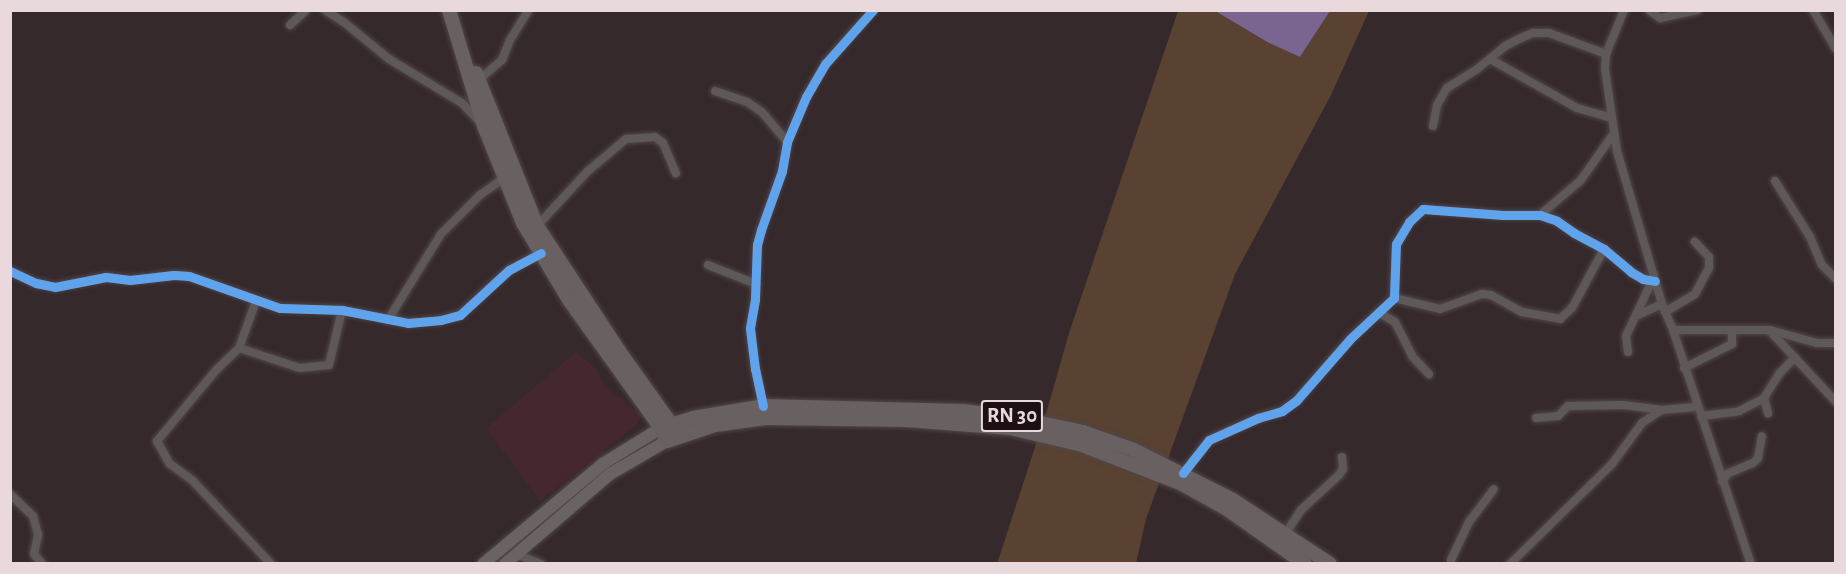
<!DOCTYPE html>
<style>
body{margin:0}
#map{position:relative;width:1846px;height:574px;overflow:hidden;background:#35292c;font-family:"Alegreya Sans",sans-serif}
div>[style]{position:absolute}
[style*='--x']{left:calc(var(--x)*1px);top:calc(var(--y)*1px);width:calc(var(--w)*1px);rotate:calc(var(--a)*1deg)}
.built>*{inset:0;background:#44272f}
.green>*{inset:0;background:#594231}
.water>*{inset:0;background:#796590}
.roads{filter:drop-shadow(0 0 2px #514649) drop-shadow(0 0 2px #514649)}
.street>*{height:8px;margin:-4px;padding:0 4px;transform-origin:4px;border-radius:4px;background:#5e5958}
.secondary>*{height:12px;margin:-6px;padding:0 6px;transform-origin:6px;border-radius:6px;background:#696362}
.primary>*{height:14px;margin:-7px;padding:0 7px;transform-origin:7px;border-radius:7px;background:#686061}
.cycleway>*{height:9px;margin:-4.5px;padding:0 4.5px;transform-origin:4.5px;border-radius:4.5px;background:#60a3ed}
span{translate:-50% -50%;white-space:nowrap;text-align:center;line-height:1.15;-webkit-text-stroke:6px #1b1013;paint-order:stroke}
.shield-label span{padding:2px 4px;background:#1b1013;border:2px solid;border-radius:4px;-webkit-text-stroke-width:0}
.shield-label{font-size:21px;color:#e9d9dc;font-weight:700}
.frame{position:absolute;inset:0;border:12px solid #e9d9dc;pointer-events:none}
</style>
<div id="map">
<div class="built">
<div style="clip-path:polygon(576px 352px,597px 370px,604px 386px,641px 414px,637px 425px,540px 501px,486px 428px)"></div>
</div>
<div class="green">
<div style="clip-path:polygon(1178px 11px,1215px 11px,1269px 43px,1300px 57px,1330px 11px,1369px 11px,1331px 95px,1235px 274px,1146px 519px,1136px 563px,997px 564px,1048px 407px,1069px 333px)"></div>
</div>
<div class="water">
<div style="clip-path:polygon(1215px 11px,1330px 10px,1330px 11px,1300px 57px,1269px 43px)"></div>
</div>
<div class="roads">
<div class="street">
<div style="--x:325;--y:10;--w:24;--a:33"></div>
<div style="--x:345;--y:23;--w:57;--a:39.3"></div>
<div style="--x:389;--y:59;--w:85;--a:31.1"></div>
<div style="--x:462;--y:103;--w:26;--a:47"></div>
<div style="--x:1624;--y:10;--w:48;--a:112.2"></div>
<div style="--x:1606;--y:54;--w:15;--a:94"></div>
<div style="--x:1605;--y:69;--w:83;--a:81.7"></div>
<div style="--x:1617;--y:151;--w:159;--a:73.6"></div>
<div style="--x:1662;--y:304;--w:28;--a:67"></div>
<div style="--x:1673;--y:330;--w:247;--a:71.6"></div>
<div style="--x:1649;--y:10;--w:14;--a:36"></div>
<div style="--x:1660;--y:18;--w:38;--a:-12"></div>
<div style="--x:1813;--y:10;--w:45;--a:59.5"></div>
<div style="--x:290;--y:25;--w:22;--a:-43"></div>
<div style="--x:1490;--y:59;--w:100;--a:29.4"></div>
<div style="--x:1577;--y:108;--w:35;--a:16"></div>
<div style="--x:480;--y:79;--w:29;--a:-41"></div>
<div style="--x:502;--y:60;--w:22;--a:-68"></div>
<div style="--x:510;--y:40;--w:36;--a:-58"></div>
<div style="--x:715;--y:91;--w:34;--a:19"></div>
<div style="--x:747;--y:102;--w:18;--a:34"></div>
<div style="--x:762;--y:112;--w:39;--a:50"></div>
<div style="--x:1433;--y:126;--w:21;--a:-79"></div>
<div style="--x:1437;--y:105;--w:20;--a:-60"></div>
<div style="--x:1447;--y:88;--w:36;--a:-32"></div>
<div style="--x:1477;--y:69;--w:36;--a:-39"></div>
<div style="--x:1505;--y:46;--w:18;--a:-27"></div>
<div style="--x:1521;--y:38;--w:13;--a:-23"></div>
<div style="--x:1533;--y:33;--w:16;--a:0"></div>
<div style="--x:1549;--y:33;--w:61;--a:20.2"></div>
<div style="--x:1775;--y:181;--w:66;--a:58"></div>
<div style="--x:1810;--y:237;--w:30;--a:67"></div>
<div style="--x:1822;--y:265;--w:20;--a:45"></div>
<div style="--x:1540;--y:215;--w:54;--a:-40.5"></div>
<div style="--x:1581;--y:180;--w:57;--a:-54.9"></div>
<div style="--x:537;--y:226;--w:75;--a:-47.2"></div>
<div style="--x:588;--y:171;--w:50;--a:-40.1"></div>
<div style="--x:626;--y:139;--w:29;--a:-4"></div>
<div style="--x:655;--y:137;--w:10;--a:37"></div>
<div style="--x:663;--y:143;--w:33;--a:67"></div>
<div style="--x:708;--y:265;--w:52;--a:21.6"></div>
<div style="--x:10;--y:271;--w:29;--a:25"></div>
<div style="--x:36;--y:283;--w:19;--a:12"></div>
<div style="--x:55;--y:287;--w:52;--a:-11.1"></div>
<div style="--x:106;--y:277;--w:24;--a:7"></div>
<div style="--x:130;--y:280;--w:44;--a:-6.5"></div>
<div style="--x:174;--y:275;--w:15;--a:4"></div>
<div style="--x:189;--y:276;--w:96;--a:19.4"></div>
<div style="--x:280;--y:308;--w:62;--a:1.8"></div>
<div style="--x:342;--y:310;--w:67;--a:11.1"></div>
<div style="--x:408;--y:323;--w:33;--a:-5"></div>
<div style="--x:441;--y:320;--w:20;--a:-15"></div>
<div style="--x:460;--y:315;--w:67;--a:-42.6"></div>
<div style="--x:509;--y:270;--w:36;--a:-28"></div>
<div style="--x:1394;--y:298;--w:47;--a:13.4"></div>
<div style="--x:1440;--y:309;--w:45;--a:-19.7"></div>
<div style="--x:1482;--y:294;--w:9;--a:6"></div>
<div style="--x:1491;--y:295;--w:35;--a:29"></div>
<div style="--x:1522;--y:312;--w:39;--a:10"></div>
<div style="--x:1560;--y:319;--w:16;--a:-43"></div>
<div style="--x:1572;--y:308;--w:67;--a:-61.5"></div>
<div style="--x:256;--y:301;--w:50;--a:109.9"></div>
<div style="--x:239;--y:348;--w:30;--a:136"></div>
<div style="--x:217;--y:369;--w:94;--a:129.8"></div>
<div style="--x:157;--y:441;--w:26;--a:61"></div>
<div style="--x:170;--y:464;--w:29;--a:36"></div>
<div style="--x:193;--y:481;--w:114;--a:46.8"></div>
<div style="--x:1665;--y:312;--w:35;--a:-31"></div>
<div style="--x:1695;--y:294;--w:30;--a:-62"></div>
<div style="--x:1709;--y:268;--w:11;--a:-90"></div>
<div style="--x:1709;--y:257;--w:21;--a:-133"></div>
<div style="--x:1380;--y:313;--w:17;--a:31"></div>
<div style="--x:1395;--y:322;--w:38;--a:63"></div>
<div style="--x:1412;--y:356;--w:25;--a:47"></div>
<div style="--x:1638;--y:315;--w:26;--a:-25"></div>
<div style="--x:388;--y:320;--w:101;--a:-58.4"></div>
<div style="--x:441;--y:234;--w:55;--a:-45"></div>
<div style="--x:480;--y:195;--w:29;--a:-35"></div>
<div style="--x:1673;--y:330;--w:97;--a:0"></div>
<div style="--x:1770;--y:330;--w:49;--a:15.5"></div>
<div style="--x:1817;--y:343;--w:19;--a:0"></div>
<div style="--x:1770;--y:331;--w:97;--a:47.1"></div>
<div style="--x:239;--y:348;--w:64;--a:18.2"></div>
<div style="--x:300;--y:368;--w:29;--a:-6"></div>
<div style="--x:329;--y:365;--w:57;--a:-76.7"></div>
<div style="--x:1628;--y:352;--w:16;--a:-97"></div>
<div style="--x:1626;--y:336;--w:61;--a:-64.7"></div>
<div style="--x:1684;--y:368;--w:54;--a:-26.6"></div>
<div style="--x:1732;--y:344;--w:14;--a:-90"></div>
<div style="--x:1764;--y:398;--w:16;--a:75"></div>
<div style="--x:763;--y:406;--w:38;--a:-102"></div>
<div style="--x:755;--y:369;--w:41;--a:-97"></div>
<div style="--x:750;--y:328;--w:29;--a:-80"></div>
<div style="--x:755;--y:299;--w:54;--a:-87.9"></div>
<div style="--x:757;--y:245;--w:16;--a:-75"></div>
<div style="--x:761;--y:230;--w:63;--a:-70.4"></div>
<div style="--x:782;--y:171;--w:29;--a:-80"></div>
<div style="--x:787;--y:142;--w:49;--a:-67.1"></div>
<div style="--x:806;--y:97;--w:39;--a:-60"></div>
<div style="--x:826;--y:63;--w:71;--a:-48.4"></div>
<div style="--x:1701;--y:416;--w:38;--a:-7"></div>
<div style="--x:1739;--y:411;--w:28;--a:-27"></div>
<div style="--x:1764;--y:398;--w:28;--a:-58"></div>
<div style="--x:1779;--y:374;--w:23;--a:-47"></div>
<div style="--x:1536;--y:418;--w:22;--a:-5"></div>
<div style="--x:1558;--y:416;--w:14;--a:-45"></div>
<div style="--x:1568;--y:406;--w:55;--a:-1"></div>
<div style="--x:1623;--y:405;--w:38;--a:7"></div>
<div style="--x:1661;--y:410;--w:37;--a:-5"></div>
<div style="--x:1183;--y:473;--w:42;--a:-51.8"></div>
<div style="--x:1209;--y:440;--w:54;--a:-24.2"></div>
<div style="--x:1258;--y:418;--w:25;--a:-16"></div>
<div style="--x:1282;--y:411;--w:17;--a:-36"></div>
<div style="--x:1296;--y:401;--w:82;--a:-48.9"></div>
<div style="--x:1350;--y:339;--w:60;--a:-43"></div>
<div style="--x:1394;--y:298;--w:54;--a:-87.9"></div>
<div style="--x:1396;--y:244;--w:26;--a:-59"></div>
<div style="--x:1409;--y:222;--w:19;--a:-43"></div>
<div style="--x:1423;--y:209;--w:80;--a:4.3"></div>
<div style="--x:1503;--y:215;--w:37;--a:0"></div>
<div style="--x:1540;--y:215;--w:18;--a:19"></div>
<div style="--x:1557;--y:221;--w:21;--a:35"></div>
<div style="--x:1574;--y:233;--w:34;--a:28"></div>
<div style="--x:1604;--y:249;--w:35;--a:40"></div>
<div style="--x:1631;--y:272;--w:14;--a:30"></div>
<div style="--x:1643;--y:279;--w:12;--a:9"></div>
<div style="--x:1722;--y:481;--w:11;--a:-49"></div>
<div style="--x:1729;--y:473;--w:26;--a:-23"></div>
<div style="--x:1753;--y:463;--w:7;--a:-45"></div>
<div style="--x:1758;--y:458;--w:22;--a:-80"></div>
<div style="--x:10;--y:494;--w:32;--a:44"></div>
<div style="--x:33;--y:516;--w:20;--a:75"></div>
<div style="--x:38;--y:535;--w:19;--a:102"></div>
<div style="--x:34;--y:554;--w:13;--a:51"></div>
<div style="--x:1286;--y:533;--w:27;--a:-57"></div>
<div style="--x:1301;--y:510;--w:52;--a:-42.6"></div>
<div style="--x:1339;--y:475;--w:7;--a:-56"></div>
<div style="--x:1343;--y:469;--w:12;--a:-95"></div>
<div style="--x:521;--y:556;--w:22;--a:22"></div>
<div style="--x:1451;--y:560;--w:42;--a:-64.7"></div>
<div style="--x:1469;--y:522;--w:41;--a:-52.9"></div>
<div style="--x:1510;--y:564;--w:143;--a:-44.4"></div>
<div style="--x:1612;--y:464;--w:51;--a:-53.8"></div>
<div style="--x:1642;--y:423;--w:23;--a:-34"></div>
</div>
<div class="secondary">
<div style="--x:483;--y:564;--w:158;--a:-39.9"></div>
<div style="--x:604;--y:463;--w:67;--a:-31.6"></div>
<div style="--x:505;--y:564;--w:138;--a:-40.6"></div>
<div style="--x:610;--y:474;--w:66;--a:-30.1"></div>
</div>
<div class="primary">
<div style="--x:449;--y:10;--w:121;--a:73.2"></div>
<div style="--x:484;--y:126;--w:105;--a:68.1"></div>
<div style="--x:523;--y:223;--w:90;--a:59.1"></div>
<div style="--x:569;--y:300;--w:158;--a:54.3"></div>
<div style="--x:661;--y:428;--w:14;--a:65"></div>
<div style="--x:667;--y:441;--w:51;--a:-18.4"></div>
<div style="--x:715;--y:425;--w:51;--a:-7.8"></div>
<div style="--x:766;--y:418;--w:140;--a:0.8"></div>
<div style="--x:906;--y:420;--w:104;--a:4.4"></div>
<div style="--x:1010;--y:428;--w:71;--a:13.1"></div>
<div style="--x:1079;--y:444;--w:108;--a:21.1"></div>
<div style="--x:1180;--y:483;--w:54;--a:29"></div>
<div style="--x:1227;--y:509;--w:95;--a:35.2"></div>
<div style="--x:476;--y:73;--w:165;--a:68.3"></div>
<div style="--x:537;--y:226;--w:149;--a:56.7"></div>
<div style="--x:619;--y:351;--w:98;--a:54.5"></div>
<div style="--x:661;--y:428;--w:34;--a:-17"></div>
<div style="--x:693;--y:418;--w:71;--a:-9.7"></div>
<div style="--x:763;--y:406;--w:200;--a:1.4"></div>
<div style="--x:963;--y:411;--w:50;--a:6.8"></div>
<div style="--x:1013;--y:417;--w:72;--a:12.1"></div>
<div style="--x:1083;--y:432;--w:54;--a:19.4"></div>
<div style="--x:1134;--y:450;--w:111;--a:26.8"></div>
<div style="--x:1233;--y:500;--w:116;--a:33.4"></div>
</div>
</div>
<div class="cycleway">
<div style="--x:10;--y:271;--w:29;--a:25"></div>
<div style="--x:36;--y:283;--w:19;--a:12"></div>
<div style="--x:55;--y:287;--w:52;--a:-11.1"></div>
<div style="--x:106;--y:277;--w:24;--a:7"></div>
<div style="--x:130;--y:280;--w:44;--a:-6.5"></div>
<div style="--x:174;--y:275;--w:15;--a:4"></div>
<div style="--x:189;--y:276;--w:96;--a:19.4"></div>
<div style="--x:280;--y:308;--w:62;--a:1.8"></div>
<div style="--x:342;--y:310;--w:67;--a:11.1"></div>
<div style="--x:408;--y:323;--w:33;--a:-5"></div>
<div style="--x:441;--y:320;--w:20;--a:-15"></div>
<div style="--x:460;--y:315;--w:67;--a:-42.6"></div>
<div style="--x:509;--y:270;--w:36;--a:-28"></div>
<div style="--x:763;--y:406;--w:38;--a:-102"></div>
<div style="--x:755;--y:369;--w:41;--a:-97"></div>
<div style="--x:750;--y:328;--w:29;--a:-80"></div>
<div style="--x:755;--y:299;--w:54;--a:-87.9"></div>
<div style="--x:757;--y:245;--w:16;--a:-75"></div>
<div style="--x:761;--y:230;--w:63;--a:-70.4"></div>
<div style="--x:782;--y:171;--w:29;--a:-80"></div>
<div style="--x:787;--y:142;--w:49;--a:-67.1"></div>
<div style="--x:806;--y:97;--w:39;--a:-60"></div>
<div style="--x:826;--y:63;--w:71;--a:-48.4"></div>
<div style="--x:1183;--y:473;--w:42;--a:-51.8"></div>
<div style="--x:1209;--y:440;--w:54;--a:-24.2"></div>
<div style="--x:1258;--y:418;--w:25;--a:-16"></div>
<div style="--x:1282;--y:411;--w:17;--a:-36"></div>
<div style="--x:1296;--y:401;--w:82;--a:-48.9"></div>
<div style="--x:1350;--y:339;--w:60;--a:-43"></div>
<div style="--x:1394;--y:298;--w:54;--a:-87.9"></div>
<div style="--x:1396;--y:244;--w:26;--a:-59"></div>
<div style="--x:1409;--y:222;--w:19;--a:-43"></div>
<div style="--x:1423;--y:209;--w:80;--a:4.3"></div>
<div style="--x:1503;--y:215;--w:37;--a:0"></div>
<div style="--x:1540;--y:215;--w:18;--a:19"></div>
<div style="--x:1557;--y:221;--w:21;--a:35"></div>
<div style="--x:1574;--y:233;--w:34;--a:28"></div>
<div style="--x:1604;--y:249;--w:35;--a:40"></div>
<div style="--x:1631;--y:272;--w:14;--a:30"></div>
<div style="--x:1643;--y:279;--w:12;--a:9"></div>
</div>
<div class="shield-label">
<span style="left:1012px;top:416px">RN 30</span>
</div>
<div class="frame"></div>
</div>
